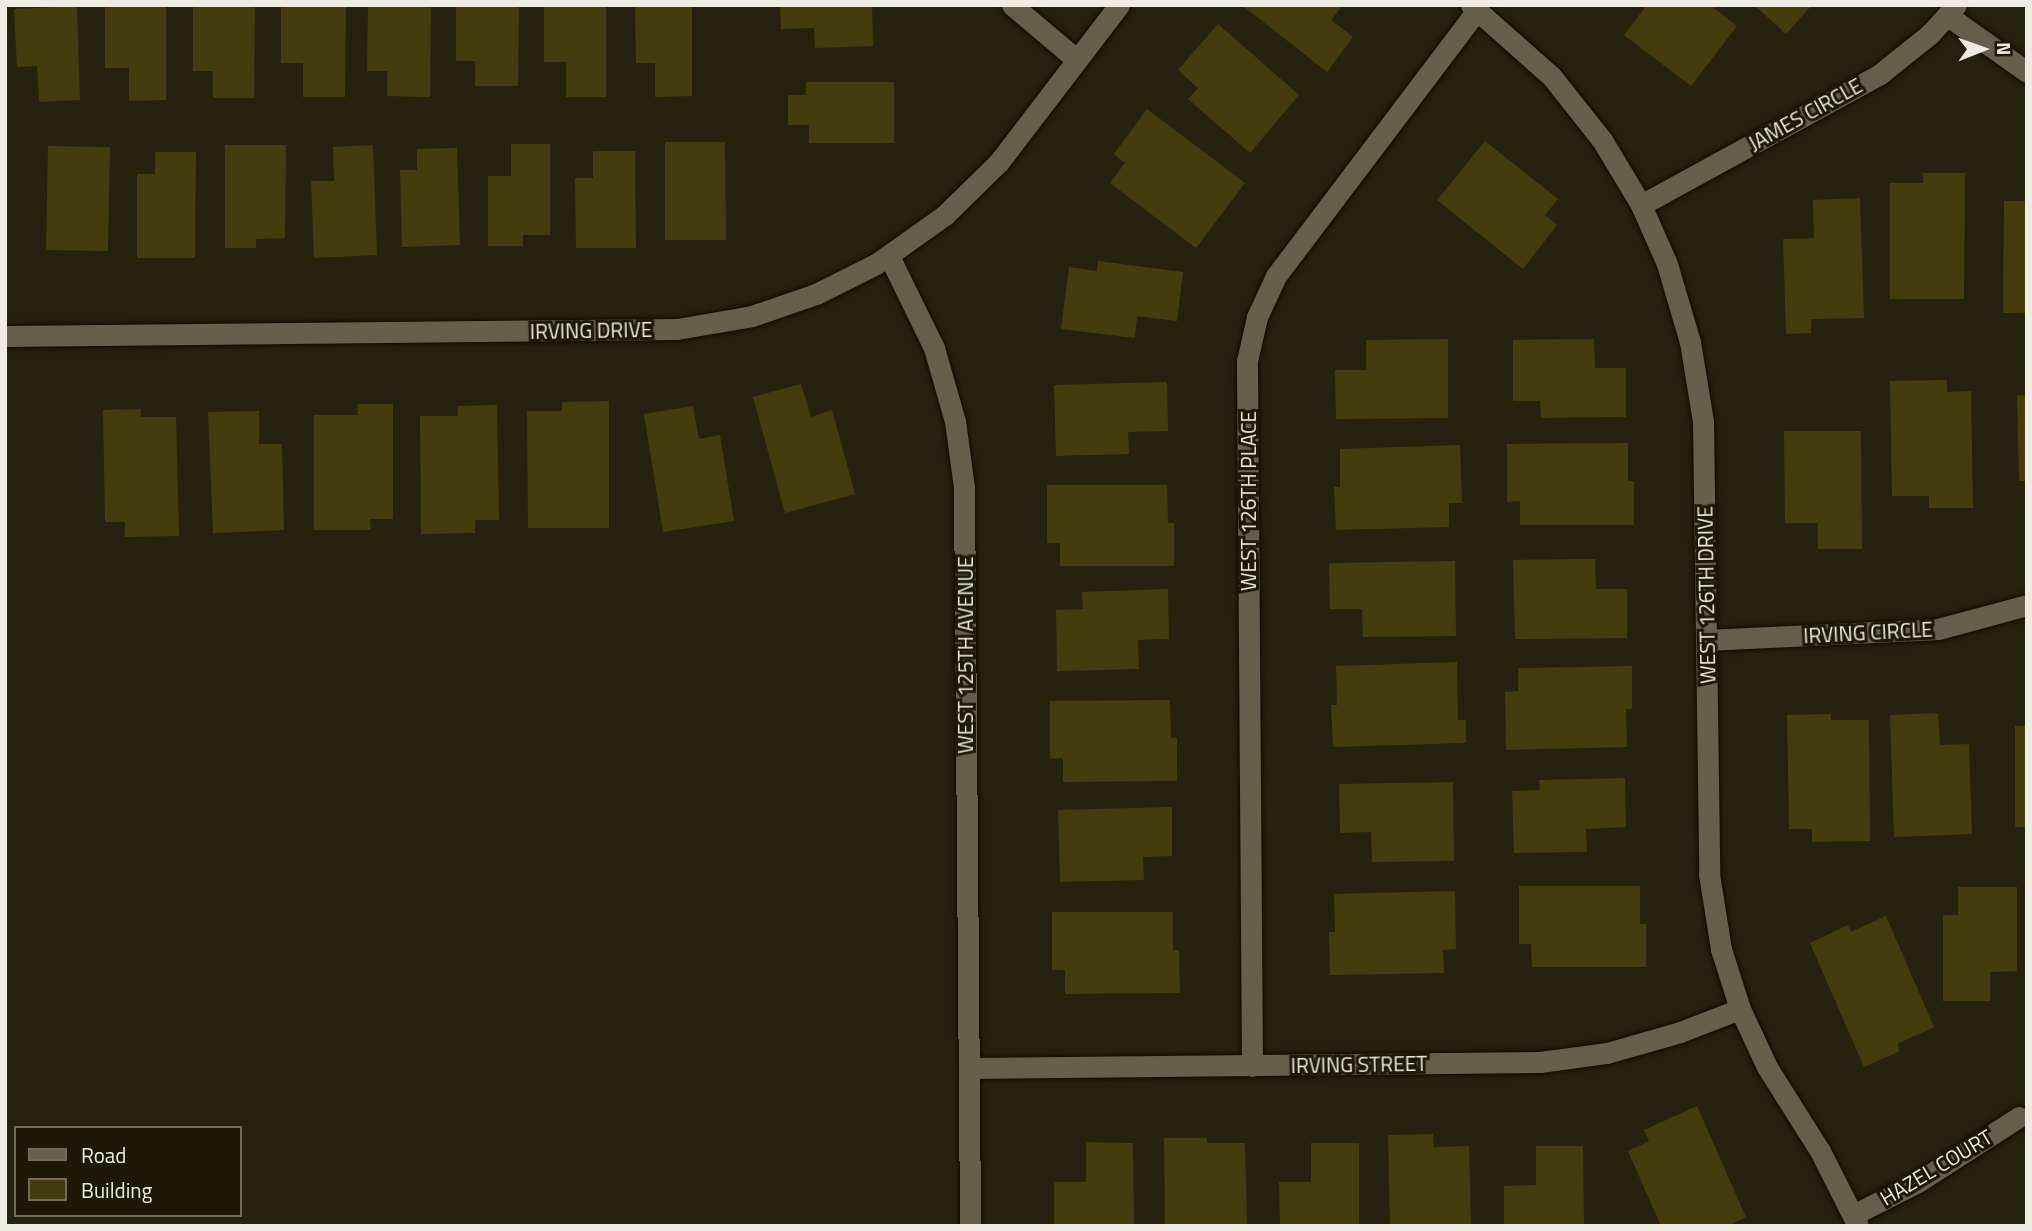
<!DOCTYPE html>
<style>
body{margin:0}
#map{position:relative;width:2032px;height:1231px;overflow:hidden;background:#262210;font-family:"Titillium Web",sans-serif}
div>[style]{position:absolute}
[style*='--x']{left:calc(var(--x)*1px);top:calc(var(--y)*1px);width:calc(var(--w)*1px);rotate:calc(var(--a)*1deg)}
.building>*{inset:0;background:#453c0e}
.roads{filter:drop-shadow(0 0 2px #0f0b00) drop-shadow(0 0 2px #0f0b00)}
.street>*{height:21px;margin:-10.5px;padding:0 10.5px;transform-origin:10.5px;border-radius:10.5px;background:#64604c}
span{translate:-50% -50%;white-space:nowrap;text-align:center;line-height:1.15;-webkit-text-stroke:6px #1c1907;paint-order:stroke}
.street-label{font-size:21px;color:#eeece0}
.frame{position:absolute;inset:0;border:7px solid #eeece0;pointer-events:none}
.legend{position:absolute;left:14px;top:1126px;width:228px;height:91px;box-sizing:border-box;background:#1c1907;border:2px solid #706d5e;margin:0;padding:9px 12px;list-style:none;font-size:21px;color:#eeece0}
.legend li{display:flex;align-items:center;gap:14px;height:35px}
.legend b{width:35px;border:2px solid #706d5e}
.north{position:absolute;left:1948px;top:14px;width:70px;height:70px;-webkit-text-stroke:5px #1c1907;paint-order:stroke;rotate:89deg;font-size:19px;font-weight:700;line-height:28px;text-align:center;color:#eeece0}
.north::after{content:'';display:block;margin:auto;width:24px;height:32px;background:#eeece0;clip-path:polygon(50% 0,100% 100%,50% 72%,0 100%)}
</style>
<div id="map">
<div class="building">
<div style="clip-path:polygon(105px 5px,166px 5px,166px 100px,129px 101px,129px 68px,105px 68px)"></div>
<div style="clip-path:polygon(193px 5px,255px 5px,254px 98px,213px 98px,213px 71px,193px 71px)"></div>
<div style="clip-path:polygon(281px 5px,346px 5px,345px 97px,303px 97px,303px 63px,281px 63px)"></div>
<div style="clip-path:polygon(368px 5px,431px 5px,430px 97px,387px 96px,387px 71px,367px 71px)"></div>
<div style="clip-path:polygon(456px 5px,519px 5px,518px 86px,475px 86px,475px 61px,456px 61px)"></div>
<div style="clip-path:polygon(544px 5px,606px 5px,606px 97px,566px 97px,566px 62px,544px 62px)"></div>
<div style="clip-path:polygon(635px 5px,692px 5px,692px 96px,655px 97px,655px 63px,636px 63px)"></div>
<div style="clip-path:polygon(780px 5px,872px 5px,873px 46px,815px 48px,814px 28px,781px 29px)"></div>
<div style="clip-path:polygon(1242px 5px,1343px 5px,1331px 20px,1353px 37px,1327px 72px)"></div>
<div style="clip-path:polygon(1647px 5px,1710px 5px,1737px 26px,1691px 86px,1624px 35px)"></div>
<div style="clip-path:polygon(1754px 5px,1812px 5px,1786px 34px)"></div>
<div style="clip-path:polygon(77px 6px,80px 100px,39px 102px,37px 66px,17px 67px,14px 9px)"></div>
<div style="clip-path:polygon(1218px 24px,1299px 95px,1250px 153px,1188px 99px,1198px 88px,1178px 70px)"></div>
<div style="clip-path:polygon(806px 82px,894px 82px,894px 143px,809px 143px,809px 125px,788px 125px,788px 95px,806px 95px)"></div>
<div style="clip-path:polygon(1147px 109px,1245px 183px,1196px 248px,1110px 183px,1125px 163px,1114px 154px)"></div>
<div style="clip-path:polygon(1485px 141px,1558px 199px,1545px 215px,1557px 225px,1523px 269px,1437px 200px)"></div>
<div style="clip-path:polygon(665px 142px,725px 142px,726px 240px,665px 240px)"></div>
<div style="clip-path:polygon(511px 144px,550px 144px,550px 235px,523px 235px,523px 246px,488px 246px,488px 176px,511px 176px)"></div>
<div style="clip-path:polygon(225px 145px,286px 145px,285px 238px,256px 239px,256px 248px,225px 248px)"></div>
<div style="clip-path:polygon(373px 145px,377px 255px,314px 258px,311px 181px,334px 181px,333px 147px)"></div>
<div style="clip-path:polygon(48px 146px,110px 147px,108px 251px,46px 250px)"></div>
<div style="clip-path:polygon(457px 148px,460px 245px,402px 247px,400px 170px,417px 170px,417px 149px)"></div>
<div style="clip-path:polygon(593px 151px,635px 151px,636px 248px,576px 248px,575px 178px,593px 178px)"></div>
<div style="clip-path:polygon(155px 152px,196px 152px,195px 258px,137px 258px,137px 174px,155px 174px)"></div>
<div style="clip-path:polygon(1923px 173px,1965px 173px,1964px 299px,1890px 299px,1890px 183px,1923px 183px)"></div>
<div style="clip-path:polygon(1860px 198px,1864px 318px,1811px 319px,1811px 333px,1786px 334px,1783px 239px,1814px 238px,1813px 200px)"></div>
<div style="clip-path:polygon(2004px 201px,2027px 201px,2027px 313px,2003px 313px)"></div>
<div style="clip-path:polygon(1098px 261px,1183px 272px,1177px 321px,1137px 316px,1135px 338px,1061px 329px,1069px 267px,1097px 271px)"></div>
<div style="clip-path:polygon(1448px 339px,1448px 418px,1336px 419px,1335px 370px,1366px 370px,1366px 340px)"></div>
<div style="clip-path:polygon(1594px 339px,1595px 368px,1626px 368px,1626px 417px,1541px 418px,1540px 401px,1513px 401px,1513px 340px)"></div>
<div style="clip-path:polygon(1947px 380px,1947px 392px,1971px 391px,1973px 508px,1929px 508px,1929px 496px,1892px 496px,1890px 381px)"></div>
<div style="clip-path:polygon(1167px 382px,1168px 431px,1128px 432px,1129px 454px,1056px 456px,1054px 385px)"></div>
<div style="clip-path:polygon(801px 384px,811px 417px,832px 410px,855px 494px,785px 513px,753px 397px)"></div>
<div style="clip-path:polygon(2017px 395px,2027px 395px,2027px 481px,2019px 481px)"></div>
<div style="clip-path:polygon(609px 401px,609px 528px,528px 528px,527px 411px,562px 411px,562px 402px)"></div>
<div style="clip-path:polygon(357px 404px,393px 404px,393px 519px,370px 519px,371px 530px,314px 530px,314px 415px,358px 415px)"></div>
<div style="clip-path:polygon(497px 405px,499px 520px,475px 520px,475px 533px,421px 534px,420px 416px,458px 416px,458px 406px)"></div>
<div style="clip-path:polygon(693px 406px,699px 439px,720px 435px,734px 521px,663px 532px,644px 414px)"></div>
<div style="clip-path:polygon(141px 409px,141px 417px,176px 417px,179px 536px,125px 537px,125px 522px,105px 522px,103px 410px)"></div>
<div style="clip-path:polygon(259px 411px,259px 444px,282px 444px,284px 530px,213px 533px,208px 412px)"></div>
<div style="clip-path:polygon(1784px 431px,1861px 431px,1862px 549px,1818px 549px,1818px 523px,1785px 523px)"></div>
<div style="clip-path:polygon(1628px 443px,1628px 481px,1634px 481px,1634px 525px,1520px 525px,1520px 501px,1507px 502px,1507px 444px)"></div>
<div style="clip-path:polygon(1460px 445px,1462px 503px,1449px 503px,1449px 527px,1336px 530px,1334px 487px,1340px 487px,1340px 449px)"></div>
<div style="clip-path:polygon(1047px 485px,1167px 485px,1168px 523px,1174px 523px,1174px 566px,1060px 566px,1060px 543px,1047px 543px)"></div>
<div style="clip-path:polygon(1595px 559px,1596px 589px,1627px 589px,1627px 638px,1515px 639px,1513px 560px)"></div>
<div style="clip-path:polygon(1455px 561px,1456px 636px,1363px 637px,1362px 609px,1330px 609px,1329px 563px)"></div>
<div style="clip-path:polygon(1168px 589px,1169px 639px,1138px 640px,1139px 669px,1057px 671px,1056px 610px,1083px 609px,1082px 592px)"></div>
<div style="clip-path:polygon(1457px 662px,1458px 720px,1466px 720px,1466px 743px,1333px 747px,1331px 705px,1337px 705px,1336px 666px)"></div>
<div style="clip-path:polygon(1632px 666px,1632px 709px,1626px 709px,1627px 747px,1506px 750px,1505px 692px,1518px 691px,1518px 668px)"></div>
<div style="clip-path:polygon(1170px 700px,1171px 738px,1177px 738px,1177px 781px,1063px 782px,1063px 758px,1050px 759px,1050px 701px)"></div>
<div style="clip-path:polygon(1938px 713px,1940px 745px,1969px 744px,1972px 834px,1894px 837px,1890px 715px)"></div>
<div style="clip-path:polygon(1831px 714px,1831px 720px,1869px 720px,1870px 841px,1812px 842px,1812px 829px,1789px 829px,1787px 715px)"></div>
<div style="clip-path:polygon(2015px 726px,2027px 726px,2027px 827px,2015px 827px)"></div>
<div style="clip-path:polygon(1625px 778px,1626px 827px,1586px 829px,1587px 852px,1514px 853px,1512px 791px,1540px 790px,1539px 780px)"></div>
<div style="clip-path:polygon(1453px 782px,1454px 861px,1372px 862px,1371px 832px,1340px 833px,1339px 784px)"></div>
<div style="clip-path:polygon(1172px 807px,1172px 856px,1143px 857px,1144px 880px,1060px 882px,1058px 810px)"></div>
<div style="clip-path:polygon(1519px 886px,1640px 886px,1640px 924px,1646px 924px,1646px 967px,1532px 967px,1531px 944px,1519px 944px)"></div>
<div style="clip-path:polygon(1958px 887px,2017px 887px,2017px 971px,1990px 972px,1990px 1001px,1943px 1001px,1943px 915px,1958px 915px)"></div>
<div style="clip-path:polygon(1455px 891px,1456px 949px,1443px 950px,1444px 973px,1330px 975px,1329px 932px,1335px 932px,1334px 894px)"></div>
<div style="clip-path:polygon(1052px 912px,1173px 912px,1173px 950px,1179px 950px,1180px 993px,1065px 994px,1065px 970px,1052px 970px)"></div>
<div style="clip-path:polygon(1886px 916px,1934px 1027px,1897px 1044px,1900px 1051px,1864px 1067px,1810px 943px,1848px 925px,1851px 932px)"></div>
<div style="clip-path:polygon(1697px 1106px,1746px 1217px,1727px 1226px,1661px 1226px,1628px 1151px,1649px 1141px,1644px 1130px)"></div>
<div style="clip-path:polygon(1433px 1134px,1434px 1147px,1469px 1146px,1471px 1226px,1390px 1226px,1388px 1135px)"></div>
<div style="clip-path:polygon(1164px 1138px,1207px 1138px,1207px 1143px,1245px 1143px,1247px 1226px,1165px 1226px)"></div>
<div style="clip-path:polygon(1086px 1142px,1133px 1143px,1134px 1226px,1054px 1226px,1054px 1182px,1086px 1182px)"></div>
<div style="clip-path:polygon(1311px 1143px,1359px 1143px,1359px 1226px,1280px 1226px,1279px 1182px,1311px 1182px)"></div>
<div style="clip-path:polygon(1536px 1146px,1583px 1146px,1584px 1226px,1504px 1226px,1504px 1186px,1536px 1185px)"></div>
</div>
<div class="roads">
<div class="street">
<div style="--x:1012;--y:5;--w:85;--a:40.2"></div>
<div style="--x:1471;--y:5;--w:108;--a:41.6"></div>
<div style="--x:1552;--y:77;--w:80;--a:51.6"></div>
<div style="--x:1602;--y:140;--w:76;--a:59"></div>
<div style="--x:1641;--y:205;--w:64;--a:66.2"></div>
<div style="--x:1667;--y:264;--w:81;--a:73.6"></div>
<div style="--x:1690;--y:342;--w:80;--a:80.7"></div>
<div style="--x:1703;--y:421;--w:453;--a:89.2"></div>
<div style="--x:1709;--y:874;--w:76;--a:80.9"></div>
<div style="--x:1721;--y:949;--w:63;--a:72.4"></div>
<div style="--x:1740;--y:1009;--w:64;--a:65"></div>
<div style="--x:1767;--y:1067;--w:99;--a:57.8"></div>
<div style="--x:1820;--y:1151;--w:84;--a:63.1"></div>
<div style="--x:1948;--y:16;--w:97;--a:35.3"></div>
<div style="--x:1641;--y:205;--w:273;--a:-28.7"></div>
<div style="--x:1880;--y:74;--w:64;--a:-38.7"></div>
<div style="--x:1930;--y:34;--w:39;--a:-48"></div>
<div style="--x:889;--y:256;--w:102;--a:63.9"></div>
<div style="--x:934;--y:348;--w:76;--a:74"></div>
<div style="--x:955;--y:421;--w:68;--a:82.3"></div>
<div style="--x:964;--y:488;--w:738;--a:89.53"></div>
<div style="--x:5;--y:336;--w:672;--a:-0.6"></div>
<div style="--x:677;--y:329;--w:76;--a:-9.8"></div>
<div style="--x:752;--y:316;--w:68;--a:-19"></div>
<div style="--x:816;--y:294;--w:67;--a:-26.6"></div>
<div style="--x:876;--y:264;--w:85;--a:-35.4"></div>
<div style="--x:945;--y:215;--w:76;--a:-44.5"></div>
<div style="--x:999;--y:162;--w:198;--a:-52.6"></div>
<div style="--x:1706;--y:640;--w:232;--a:-2.7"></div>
<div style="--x:1938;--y:629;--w:92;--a:-15.1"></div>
<div style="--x:1252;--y:1066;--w:705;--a:-90.41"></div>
<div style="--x:1247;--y:361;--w:45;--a:-77.2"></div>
<div style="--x:1257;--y:317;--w:45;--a:-65.1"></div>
<div style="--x:1276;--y:276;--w:333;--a:-52.9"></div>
<div style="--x:969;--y:1068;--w:571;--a:-0.6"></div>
<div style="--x:1540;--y:1062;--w:68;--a:-7.7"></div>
<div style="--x:1607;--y:1053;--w:76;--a:-16"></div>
<div style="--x:1680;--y:1032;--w:64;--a:-21"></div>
<div style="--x:1853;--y:1215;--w:73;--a:-26.9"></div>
<div style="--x:1918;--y:1182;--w:120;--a:-32.8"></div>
</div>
</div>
<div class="street-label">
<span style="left:1805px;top:114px;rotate:-29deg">JAMES CIRCLE</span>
<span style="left:591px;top:330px;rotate:-1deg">IRVING DRIVE</span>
<span style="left:1248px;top:501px;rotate:-90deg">WEST 126TH PLACE</span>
<span style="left:1706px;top:595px;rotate:-91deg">WEST 126TH DRIVE</span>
<span style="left:1868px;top:632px;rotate:-3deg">IRVING CIRCLE</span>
<span style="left:965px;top:655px;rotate:-90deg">WEST 125TH AVENUE</span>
<span style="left:1359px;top:1064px;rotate:-1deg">IRVING STREET</span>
<span style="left:1936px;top:1167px;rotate:-31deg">HAZEL COURT</span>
</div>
<div class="frame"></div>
<ul class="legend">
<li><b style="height:9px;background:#64604c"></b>Road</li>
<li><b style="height:19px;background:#453c0e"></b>Building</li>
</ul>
<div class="north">N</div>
</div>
